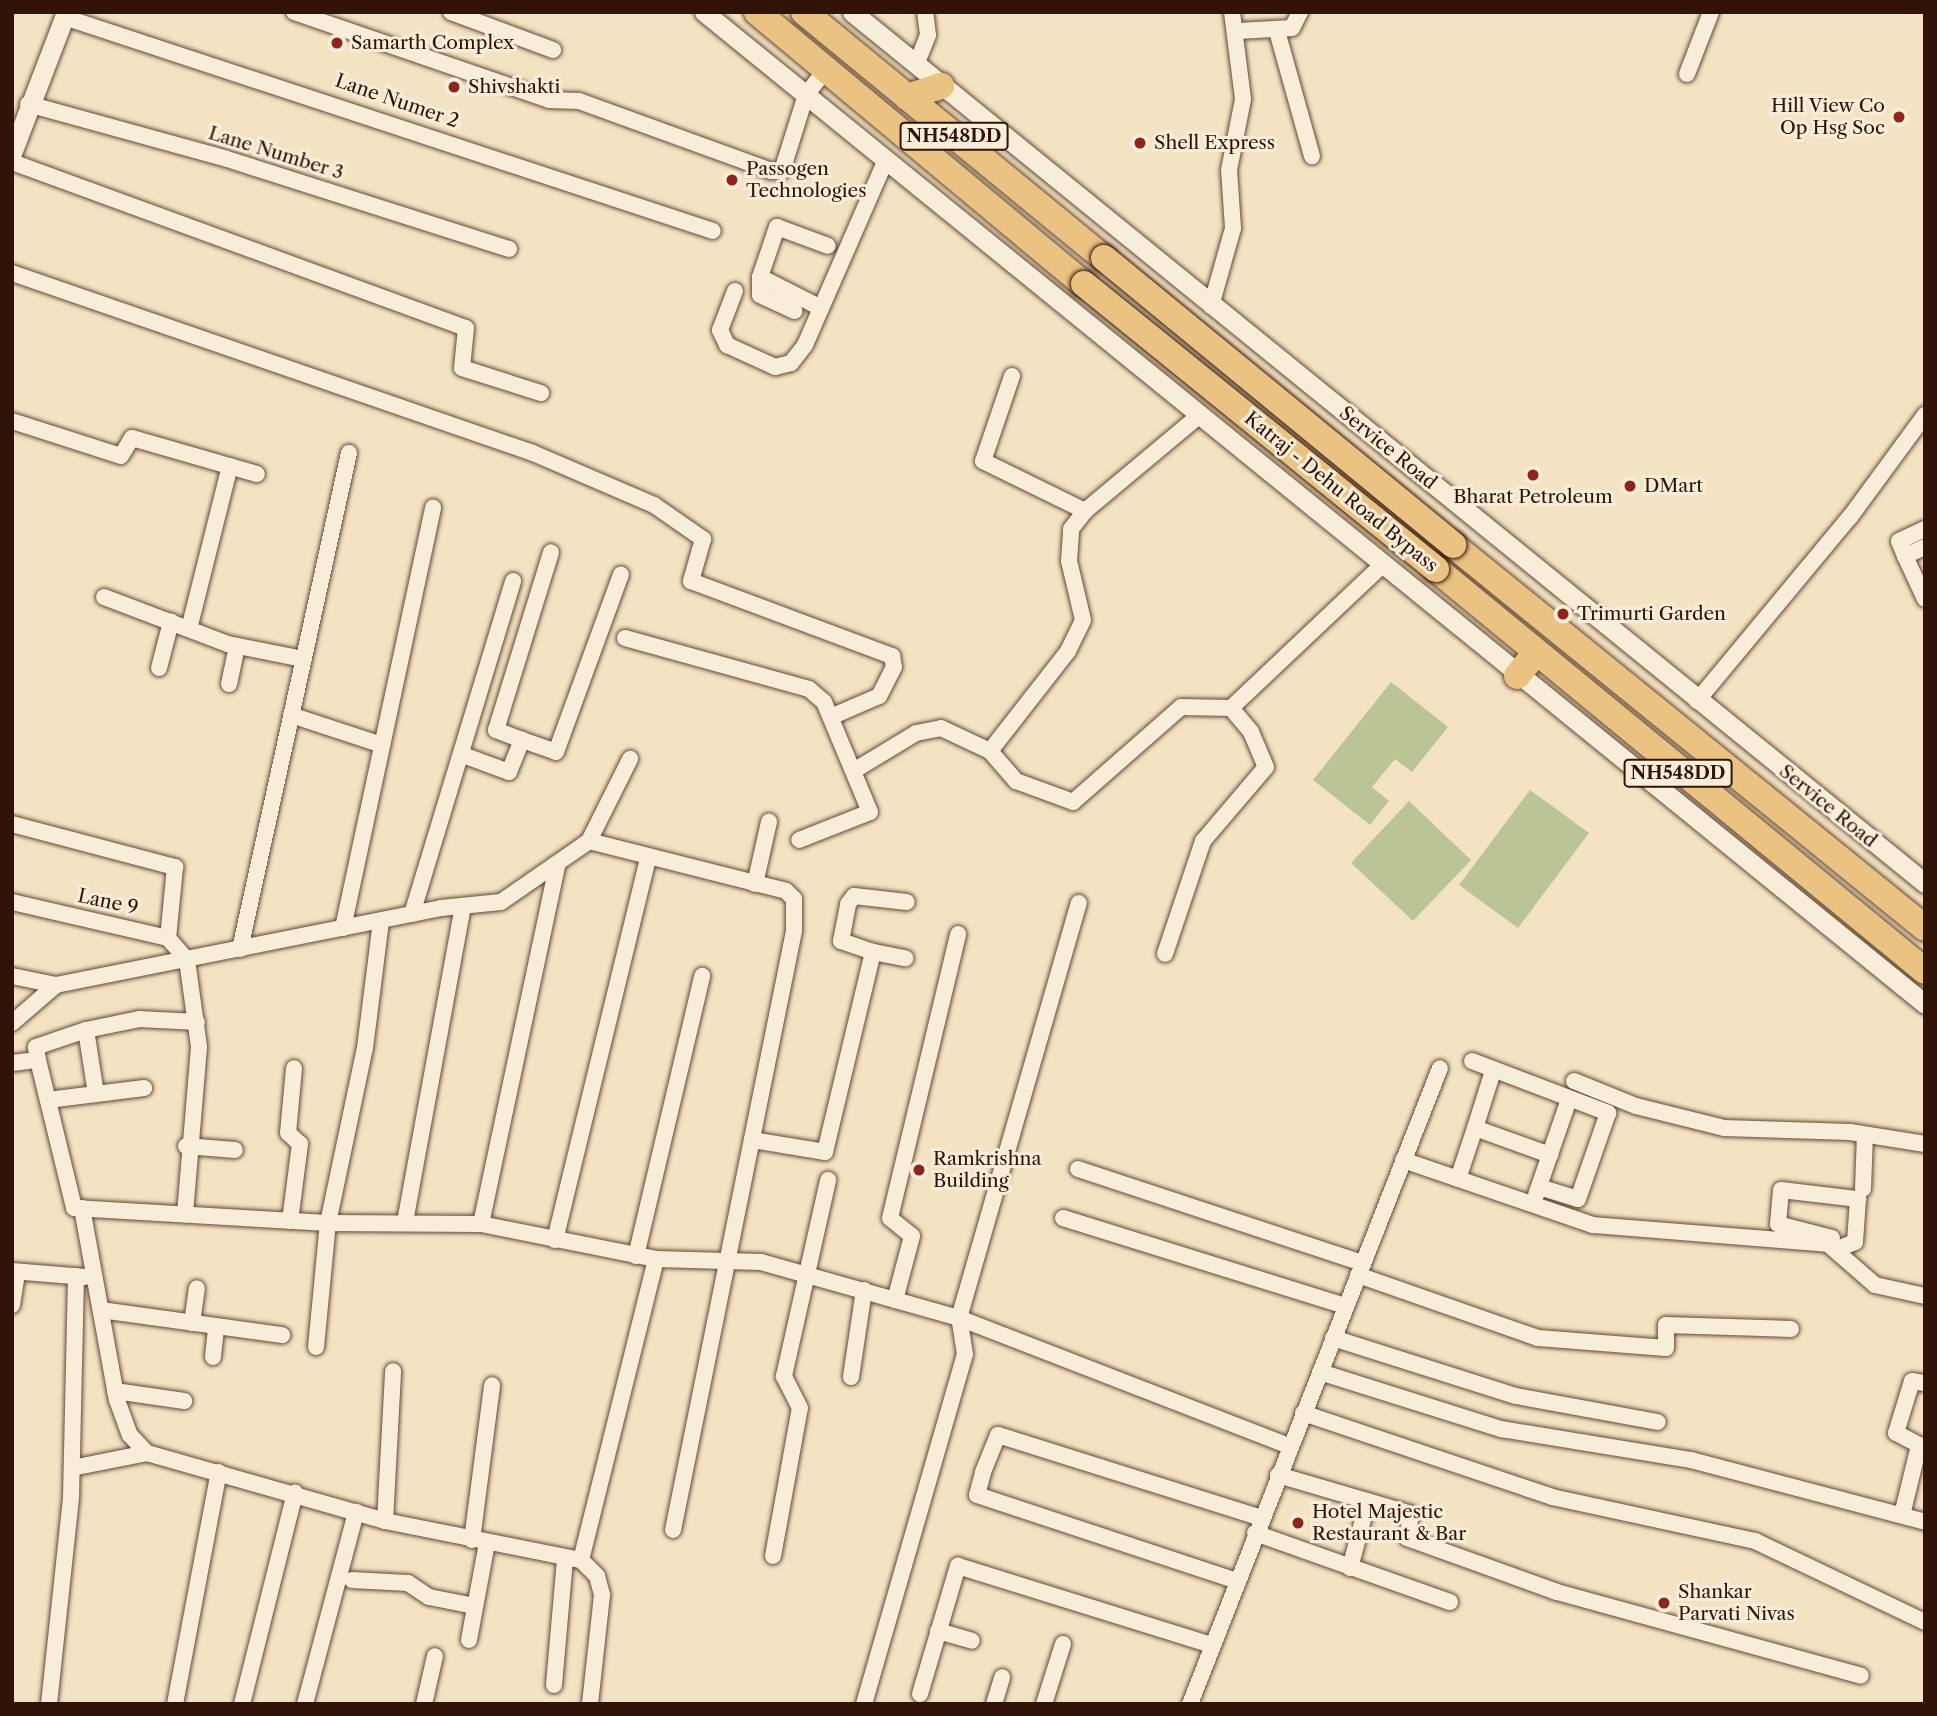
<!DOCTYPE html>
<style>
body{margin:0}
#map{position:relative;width:1937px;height:1716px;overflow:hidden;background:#f4e3c3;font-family:"Libre Caslon Text",serif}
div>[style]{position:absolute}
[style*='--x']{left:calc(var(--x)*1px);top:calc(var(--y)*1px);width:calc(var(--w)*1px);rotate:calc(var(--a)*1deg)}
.green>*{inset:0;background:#bbc494}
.tertiary-tunnel>*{height:19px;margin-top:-9.5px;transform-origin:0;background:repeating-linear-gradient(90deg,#cdba9d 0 19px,transparent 0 29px)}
.roads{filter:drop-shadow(0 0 2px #624836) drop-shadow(0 0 2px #624836)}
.minor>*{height:16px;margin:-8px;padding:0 8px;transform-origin:8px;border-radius:8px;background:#f8edd8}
.tertiary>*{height:19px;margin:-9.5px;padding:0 9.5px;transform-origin:9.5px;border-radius:9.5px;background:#f8edd8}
.trunk>*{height:26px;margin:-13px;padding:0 13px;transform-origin:13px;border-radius:13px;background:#eac282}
.bridges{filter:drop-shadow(0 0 2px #311407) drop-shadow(0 0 2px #311407)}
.trunk-bridge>*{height:26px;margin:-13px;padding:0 13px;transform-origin:13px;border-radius:13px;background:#eac282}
.dots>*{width:19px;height:19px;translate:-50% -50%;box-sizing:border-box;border:4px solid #f8edd8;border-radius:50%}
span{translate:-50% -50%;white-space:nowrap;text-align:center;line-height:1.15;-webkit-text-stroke:6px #f8edd8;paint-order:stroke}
.shield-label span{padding:2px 5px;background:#f8edd8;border:2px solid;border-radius:5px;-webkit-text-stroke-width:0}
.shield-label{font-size:18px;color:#311407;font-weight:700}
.poi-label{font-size:19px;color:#311407}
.left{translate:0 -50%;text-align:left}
.right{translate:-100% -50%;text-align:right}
.street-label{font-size:19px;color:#311407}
.frame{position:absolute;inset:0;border:14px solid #311407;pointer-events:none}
</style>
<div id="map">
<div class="green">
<div style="clip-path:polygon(1391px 682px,1448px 727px,1412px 772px,1395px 759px,1372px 787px,1389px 801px,1370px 825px,1313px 780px)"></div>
<div style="clip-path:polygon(1530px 790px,1589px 833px,1518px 928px,1459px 885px)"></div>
<div style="clip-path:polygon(1409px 801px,1471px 860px,1413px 921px,1351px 863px)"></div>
</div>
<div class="tertiary-tunnel">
<div style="--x:1214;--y:399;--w:58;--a:-52"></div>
<div style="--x:1231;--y:410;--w:58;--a:-51.3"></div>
</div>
<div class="roads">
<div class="minor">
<div style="--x:294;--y:12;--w:270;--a:19"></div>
<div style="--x:549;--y:100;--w:30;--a:2"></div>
<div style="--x:579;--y:101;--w:204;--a:20"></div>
<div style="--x:771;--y:171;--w:11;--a:0"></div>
<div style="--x:782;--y:171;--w:80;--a:-72.5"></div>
<div style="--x:806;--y:95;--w:33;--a:-52"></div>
<div style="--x:451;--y:12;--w:109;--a:20.4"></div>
<div style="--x:64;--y:17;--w:683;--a:18.25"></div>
<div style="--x:1238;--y:31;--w:54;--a:-3.2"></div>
<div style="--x:1292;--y:28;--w:18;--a:-63"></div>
<div style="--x:1277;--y:31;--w:130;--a:74.4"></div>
<div style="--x:916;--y:65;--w:32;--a:-68"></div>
<div style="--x:928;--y:35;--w:23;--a:-97"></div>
<div style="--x:1687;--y:74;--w:66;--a:-68.8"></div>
<div style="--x:28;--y:104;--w:206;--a:15.4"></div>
<div style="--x:227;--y:159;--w:296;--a:17.7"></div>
<div style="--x:12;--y:162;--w:483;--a:20.1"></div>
<div style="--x:466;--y:328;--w:40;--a:95.7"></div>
<div style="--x:462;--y:368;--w:83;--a:17.6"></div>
<div style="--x:12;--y:273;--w:551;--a:19.06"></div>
<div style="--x:533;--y:453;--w:132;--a:23.3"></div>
<div style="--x:654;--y:505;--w:60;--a:34.8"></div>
<div style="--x:703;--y:539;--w:44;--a:105.9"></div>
<div style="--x:691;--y:581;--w:215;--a:20.5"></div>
<div style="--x:892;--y:656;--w:11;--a:80"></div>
<div style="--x:894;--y:667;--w:33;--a:117"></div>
<div style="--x:879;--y:696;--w:48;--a:156.6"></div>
<div style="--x:760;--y:277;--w:18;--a:90"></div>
<div style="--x:760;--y:295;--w:38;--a:25"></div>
<div style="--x:735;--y:291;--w:42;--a:111"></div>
<div style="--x:720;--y:330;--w:17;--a:65"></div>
<div style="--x:727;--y:345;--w:53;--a:24.6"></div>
<div style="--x:775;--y:367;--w:16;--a:-14"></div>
<div style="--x:791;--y:363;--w:23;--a:-52"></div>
<div style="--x:805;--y:345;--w:200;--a:-66.4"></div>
<div style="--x:1211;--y:306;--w:81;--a:-74.2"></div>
<div style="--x:1233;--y:228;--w:58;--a:-93.9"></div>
<div style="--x:1229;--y:170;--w:72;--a:-78.8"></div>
<div style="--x:1243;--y:99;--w:88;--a:-97.2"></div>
<div style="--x:821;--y:308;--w:68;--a:-153.1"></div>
<div style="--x:760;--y:277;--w:53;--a:-71.2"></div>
<div style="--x:777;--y:227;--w:54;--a:20.4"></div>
<div style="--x:1012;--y:376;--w:90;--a:108.8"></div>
<div style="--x:983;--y:461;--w:114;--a:26.1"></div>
<div style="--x:12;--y:421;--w:114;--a:17.8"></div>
<div style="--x:121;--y:456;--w:21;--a:-59"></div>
<div style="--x:132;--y:438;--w:130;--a:16.1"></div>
<div style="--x:1925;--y:547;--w:22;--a:156"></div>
<div style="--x:1905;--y:556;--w:47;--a:65.1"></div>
<div style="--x:1905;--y:556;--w:16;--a:-112"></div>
<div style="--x:1899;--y:541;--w:29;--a:-25"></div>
<div style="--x:104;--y:597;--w:133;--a:20.8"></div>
<div style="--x:228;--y:644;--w:76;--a:11.3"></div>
<div style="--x:189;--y:629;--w:168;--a:-75.9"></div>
<div style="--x:625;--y:638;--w:191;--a:15.5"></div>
<div style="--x:809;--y:689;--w:20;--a:41"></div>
<div style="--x:824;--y:702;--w:119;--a:67.3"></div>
<div style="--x:870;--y:812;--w:76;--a:158.5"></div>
<div style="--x:159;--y:668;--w:48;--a:-75.4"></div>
<div style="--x:229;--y:684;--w:39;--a:-78"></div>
<div style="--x:1697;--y:701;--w:239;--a:-50.3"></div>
<div style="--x:1850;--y:517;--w:127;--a:-53.7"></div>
<div style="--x:1231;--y:708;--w:208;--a:-43.4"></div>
<div style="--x:291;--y:715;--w:96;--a:18.2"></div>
<div style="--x:522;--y:740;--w:36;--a:19"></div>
<div style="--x:556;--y:752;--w:189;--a:-69.9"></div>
<div style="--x:990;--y:751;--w:127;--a:-52"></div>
<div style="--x:1068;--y:651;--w:34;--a:-64"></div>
<div style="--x:1083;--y:620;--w:61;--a:-103.3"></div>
<div style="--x:1069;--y:561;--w:32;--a:-86"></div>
<div style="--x:1071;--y:529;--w:23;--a:-52"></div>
<div style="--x:1085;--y:511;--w:151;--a:-39.9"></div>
<div style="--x:463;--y:755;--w:49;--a:20.3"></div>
<div style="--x:509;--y:772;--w:35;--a:-68"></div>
<div style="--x:522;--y:740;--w:28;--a:-159"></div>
<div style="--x:496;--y:730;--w:186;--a:-72.8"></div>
<div style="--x:855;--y:770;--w:71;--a:-31.2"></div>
<div style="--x:916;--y:733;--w:25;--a:-11"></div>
<div style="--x:941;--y:728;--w:54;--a:25.1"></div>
<div style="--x:990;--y:751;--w:40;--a:49"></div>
<div style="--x:1016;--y:781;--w:61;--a:20.2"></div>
<div style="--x:1073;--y:802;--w:144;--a:-41.3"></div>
<div style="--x:1181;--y:707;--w:50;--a:1.1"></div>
<div style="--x:1231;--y:708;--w:31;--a:50"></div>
<div style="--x:1251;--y:732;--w:38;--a:67"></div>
<div style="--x:1266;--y:767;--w:97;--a:130.4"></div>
<div style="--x:1203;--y:841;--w:119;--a:108.6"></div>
<div style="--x:12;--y:824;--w:169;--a:14.8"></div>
<div style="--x:175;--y:867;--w:71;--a:95.6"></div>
<div style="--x:589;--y:841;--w:92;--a:-63.4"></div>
<div style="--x:755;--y:884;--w:64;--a:-77.3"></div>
<div style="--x:12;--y:902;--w:160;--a:13"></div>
<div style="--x:168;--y:938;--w:29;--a:49"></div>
<div style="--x:187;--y:960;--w:88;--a:82.1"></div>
<div style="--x:199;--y:1047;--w:168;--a:94.8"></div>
<div style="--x:412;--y:914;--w:348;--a:-73.1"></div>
<div style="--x:343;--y:928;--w:430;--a:-77.9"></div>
<div style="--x:240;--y:949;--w:508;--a:-77.61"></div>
<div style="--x:873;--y:952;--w:33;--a:11"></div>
<div style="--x:12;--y:976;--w:45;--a:11.6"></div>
<div style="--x:12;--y:1023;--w:58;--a:-40.8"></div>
<div style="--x:56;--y:985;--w:393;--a:-11.3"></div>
<div style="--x:441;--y:908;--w:60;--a:-5.7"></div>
<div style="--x:501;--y:902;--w:107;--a:-34.7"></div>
<div style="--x:589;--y:841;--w:203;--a:14.2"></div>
<div style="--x:786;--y:891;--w:11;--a:45"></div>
<div style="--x:794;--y:899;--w:32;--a:90"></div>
<div style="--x:794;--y:931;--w:611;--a:101.42"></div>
<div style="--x:86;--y:1030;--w:54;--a:-11.7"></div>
<div style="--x:139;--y:1019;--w:58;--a:3"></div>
<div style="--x:38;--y:1060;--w:13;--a:-99"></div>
<div style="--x:36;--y:1047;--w:53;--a:-18.8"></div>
<div style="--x:86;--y:1030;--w:65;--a:81.1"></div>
<div style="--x:1472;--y:1061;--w:146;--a:20.9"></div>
<div style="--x:1608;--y:1113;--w:91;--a:109.2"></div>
<div style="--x:1578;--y:1199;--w:41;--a:-162.9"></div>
<div style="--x:12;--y:1063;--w:26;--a:-7"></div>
<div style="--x:38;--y:1060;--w:152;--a:76.3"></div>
<div style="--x:74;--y:1208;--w:254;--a:3.4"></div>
<div style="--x:328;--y:1223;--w:153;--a:0.4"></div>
<div style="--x:481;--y:1224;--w:178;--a:11.3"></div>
<div style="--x:656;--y:1259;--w:105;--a:1.6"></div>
<div style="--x:761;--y:1262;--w:206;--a:15.8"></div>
<div style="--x:959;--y:1318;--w:354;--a:21.2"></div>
<div style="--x:1493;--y:1071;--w:60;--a:107.5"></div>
<div style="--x:1475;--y:1128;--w:80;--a:19.8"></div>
<div style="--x:1574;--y:1081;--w:67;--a:22"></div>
<div style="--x:1636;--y:1106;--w:91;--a:14"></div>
<div style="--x:1724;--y:1128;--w:126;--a:1.8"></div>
<div style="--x:1850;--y:1132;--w:76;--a:9.1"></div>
<div style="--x:48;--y:1100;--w:97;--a:-7.1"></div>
<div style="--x:752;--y:1140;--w:74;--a:9.3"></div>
<div style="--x:825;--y:1152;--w:206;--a:-76.5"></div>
<div style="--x:873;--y:952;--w:34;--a:-161"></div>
<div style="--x:841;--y:941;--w:38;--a:-79"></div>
<div style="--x:848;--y:904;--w:10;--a:-53"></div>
<div style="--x:854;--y:896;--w:53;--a:6.5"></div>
<div style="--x:186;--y:1146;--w:49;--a:4.7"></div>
<div style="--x:1403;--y:1160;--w:201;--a:18.9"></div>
<div style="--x:1593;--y:1225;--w:236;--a:4.6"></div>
<div style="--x:1828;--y:1244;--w:62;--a:41.1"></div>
<div style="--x:1875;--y:1285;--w:51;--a:12.4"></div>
<div style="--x:1078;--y:1169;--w:299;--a:18.3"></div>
<div style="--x:1458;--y:1179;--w:54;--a:-71.6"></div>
<div style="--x:1863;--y:1189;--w:54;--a:-87.9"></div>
<div style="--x:1536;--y:1195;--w:102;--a:-71"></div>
<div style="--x:82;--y:1208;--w:195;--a:79.7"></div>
<div style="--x:117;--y:1400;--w:37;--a:70"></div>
<div style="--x:130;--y:1435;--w:25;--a:47"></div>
<div style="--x:147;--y:1453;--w:248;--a:15.9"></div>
<div style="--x:385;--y:1521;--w:200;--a:11.3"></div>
<div style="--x:581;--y:1560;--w:23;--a:45"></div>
<div style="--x:597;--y:1576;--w:20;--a:75"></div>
<div style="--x:602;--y:1595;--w:110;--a:96.3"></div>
<div style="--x:1063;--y:1218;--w:296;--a:17.3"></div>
<div style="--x:290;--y:1221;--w:78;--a:-82.6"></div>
<div style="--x:300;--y:1144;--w:16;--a:-137"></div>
<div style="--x:288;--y:1133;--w:65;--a:-84.7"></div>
<div style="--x:405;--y:1222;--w:321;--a:-79.6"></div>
<div style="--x:481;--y:1224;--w:367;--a:-78"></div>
<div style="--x:1832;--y:1238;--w:56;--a:-165.5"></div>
<div style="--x:1778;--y:1224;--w:34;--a:-85"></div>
<div style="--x:1781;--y:1190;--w:78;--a:6.7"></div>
<div style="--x:1858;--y:1199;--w:43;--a:94"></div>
<div style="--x:1855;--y:1242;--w:18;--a:158"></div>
<div style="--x:555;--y:1240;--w:392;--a:-76.3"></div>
<div style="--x:636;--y:1256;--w:288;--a:-76.7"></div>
<div style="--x:12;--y:1271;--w:73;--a:4.7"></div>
<div style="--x:1358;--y:1275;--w:191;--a:19.3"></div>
<div style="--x:1538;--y:1338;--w:128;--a:4.5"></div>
<div style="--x:1666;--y:1348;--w:23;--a:-90"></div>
<div style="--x:1666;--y:1325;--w:125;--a:1.8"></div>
<div style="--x:895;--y:1300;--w:66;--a:-75.1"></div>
<div style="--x:912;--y:1236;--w:28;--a:-141"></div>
<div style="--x:890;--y:1218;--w:292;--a:-76.5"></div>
<div style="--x:12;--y:1305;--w:33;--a:-81"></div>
<div style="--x:101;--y:1310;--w:183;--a:7.9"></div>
<div style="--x:192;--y:1323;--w:35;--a:-82"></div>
<div style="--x:1333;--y:1338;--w:192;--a:17.6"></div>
<div style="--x:1516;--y:1396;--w:144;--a:10.4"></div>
<div style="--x:316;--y:1347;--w:125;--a:-84.5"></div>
<div style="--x:328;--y:1223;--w:179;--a:-78.1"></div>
<div style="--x:365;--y:1048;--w:128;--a:-82.8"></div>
<div style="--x:213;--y:1357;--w:31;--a:-84"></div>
<div style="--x:1320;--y:1372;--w:190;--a:17.5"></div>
<div style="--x:1501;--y:1429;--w:193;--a:9.3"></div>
<div style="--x:1691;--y:1460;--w:242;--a:14.8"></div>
<div style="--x:851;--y:1377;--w:88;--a:-81.5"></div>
<div style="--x:115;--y:1391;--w:70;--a:8.2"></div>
<div style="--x:1303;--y:1413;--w:263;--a:18.6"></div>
<div style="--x:1552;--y:1497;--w:208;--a:12.2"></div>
<div style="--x:1755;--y:1541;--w:188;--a:25.5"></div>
<div style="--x:72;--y:1468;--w:76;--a:-11.3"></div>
<div style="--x:1278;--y:1475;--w:139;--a:16.3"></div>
<div style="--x:1411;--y:1514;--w:24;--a:99"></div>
<div style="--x:1407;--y:1538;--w:159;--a:19.8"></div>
<div style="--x:1557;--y:1592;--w:315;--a:15.4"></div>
<div style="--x:1902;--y:1515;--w:72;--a:-76.3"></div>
<div style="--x:1919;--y:1445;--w:26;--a:-152"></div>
<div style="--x:1896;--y:1433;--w:54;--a:-72.9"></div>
<div style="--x:1912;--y:1381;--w:13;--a:9"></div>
<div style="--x:385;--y:1521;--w:150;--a:-86.9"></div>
<div style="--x:1255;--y:1533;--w:207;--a:19.5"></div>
<div style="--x:472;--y:1540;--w:156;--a:-82.6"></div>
<div style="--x:773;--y:1556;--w:150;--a:-79.7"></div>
<div style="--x:800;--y:1408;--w:36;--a:-117"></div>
<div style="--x:784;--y:1376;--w:201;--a:-77.3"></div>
<div style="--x:581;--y:1560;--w:310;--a:-76"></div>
<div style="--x:1350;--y:1568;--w:69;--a:-75"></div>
<div style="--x:352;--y:1580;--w:56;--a:3.1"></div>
<div style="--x:408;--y:1583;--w:25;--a:34"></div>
<div style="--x:429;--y:1597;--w:47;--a:11.1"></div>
<div style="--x:1237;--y:1581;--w:274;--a:-161.7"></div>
<div style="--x:977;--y:1495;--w:24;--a:-75"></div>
<div style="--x:983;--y:1472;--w:40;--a:-68"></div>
<div style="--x:998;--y:1435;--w:276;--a:17.5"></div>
<div style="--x:938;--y:1631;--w:35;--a:16"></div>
<div style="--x:469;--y:1640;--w:99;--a:-79.5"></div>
<div style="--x:554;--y:1685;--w:127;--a:-85"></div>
<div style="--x:920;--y:1694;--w:134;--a:-73.5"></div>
<div style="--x:958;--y:1566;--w:266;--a:17.3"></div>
<div style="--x:49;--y:1704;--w:208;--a:-83.9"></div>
<div style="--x:71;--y:1497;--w:221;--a:-88.7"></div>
<div style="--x:175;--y:1704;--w:236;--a:-79.3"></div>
<div style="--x:242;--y:1704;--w:218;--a:-75.9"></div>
<div style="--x:305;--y:1704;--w:199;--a:-75.1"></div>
<div style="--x:424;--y:1704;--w:49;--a:-77.1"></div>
<div style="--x:864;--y:1704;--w:364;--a:-73.9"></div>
<div style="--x:965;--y:1354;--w:36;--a:-99"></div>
<div style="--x:959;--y:1318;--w:432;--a:-73.9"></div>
<div style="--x:994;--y:1704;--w:28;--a:-73"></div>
<div style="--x:1044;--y:1704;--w:63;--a:-72.4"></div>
<div style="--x:1190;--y:1704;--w:683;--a:-68.54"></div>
</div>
<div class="tertiary">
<div style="--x:704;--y:12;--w:1573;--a:39.09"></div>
<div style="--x:852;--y:12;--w:1382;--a:39.07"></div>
<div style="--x:12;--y:153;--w:151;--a:-69"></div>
</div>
<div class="trunk">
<div style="--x:757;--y:12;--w:425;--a:39.8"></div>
<div style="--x:804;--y:12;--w:388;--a:39.4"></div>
<div style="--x:907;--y:97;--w:36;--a:-18"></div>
<div style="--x:1453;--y:545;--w:608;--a:39.06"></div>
<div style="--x:1436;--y:569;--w:633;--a:39.42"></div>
<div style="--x:1517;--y:676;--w:28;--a:-51"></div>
</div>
</div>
<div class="bridges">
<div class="trunk-bridge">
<div style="--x:1104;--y:258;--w:452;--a:39.4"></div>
<div style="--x:1084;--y:284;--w:453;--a:39"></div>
</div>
</div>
<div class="dots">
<div style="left:337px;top:43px;background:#8f2418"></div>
<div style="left:454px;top:87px;background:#8f2418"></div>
<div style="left:1899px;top:117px;background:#8f2418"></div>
<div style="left:1140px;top:143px;background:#8f2418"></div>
<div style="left:732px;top:180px;background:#8f2418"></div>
<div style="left:1533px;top:475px;background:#8f2418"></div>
<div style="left:1630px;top:486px;background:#8f2418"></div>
<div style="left:1563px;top:614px;background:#8f2418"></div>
<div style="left:919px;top:1170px;background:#8f2418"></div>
<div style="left:1298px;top:1523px;background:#8f2418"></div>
<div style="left:1664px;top:1603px;background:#8f2418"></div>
</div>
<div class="shield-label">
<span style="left:954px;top:136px">NH548DD</span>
<span style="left:1678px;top:773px">NH548DD</span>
</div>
<div class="poi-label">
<span class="left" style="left:351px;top:43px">Samarth Complex</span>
<span class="left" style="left:468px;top:87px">Shivshakti</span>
<span class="right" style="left:1885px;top:117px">Hill View Co<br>Op Hsg Soc</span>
<span class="left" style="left:1154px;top:143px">Shell Express</span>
<span class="left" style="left:746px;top:180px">Passogen<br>Technologies</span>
<span class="left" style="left:1644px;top:486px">DMart</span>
<span style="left:1533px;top:497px">Bharat Petroleum</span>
<span class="left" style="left:1577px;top:614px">Trimurti Garden</span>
<span class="left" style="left:933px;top:1170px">Ramkrishna<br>Building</span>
<span class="left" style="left:1312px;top:1523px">Hotel Majestic<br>Restaurant &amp; Bar</span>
<span class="left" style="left:1678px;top:1603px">Shankar<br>Parvati Nivas</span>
</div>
<div class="street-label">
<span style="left:397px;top:101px;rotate:19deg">Lane Numer 2</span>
<span style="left:276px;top:153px;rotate:17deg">Lane Number 3</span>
<span style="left:1388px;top:448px;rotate:39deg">Service Road</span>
<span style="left:1341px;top:492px;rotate:39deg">Katraj - Dehu Road Bypass</span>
<span style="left:1828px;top:806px;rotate:39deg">Service Road</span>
<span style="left:108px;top:902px;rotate:12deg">Lane 9</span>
</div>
<div class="frame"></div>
</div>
